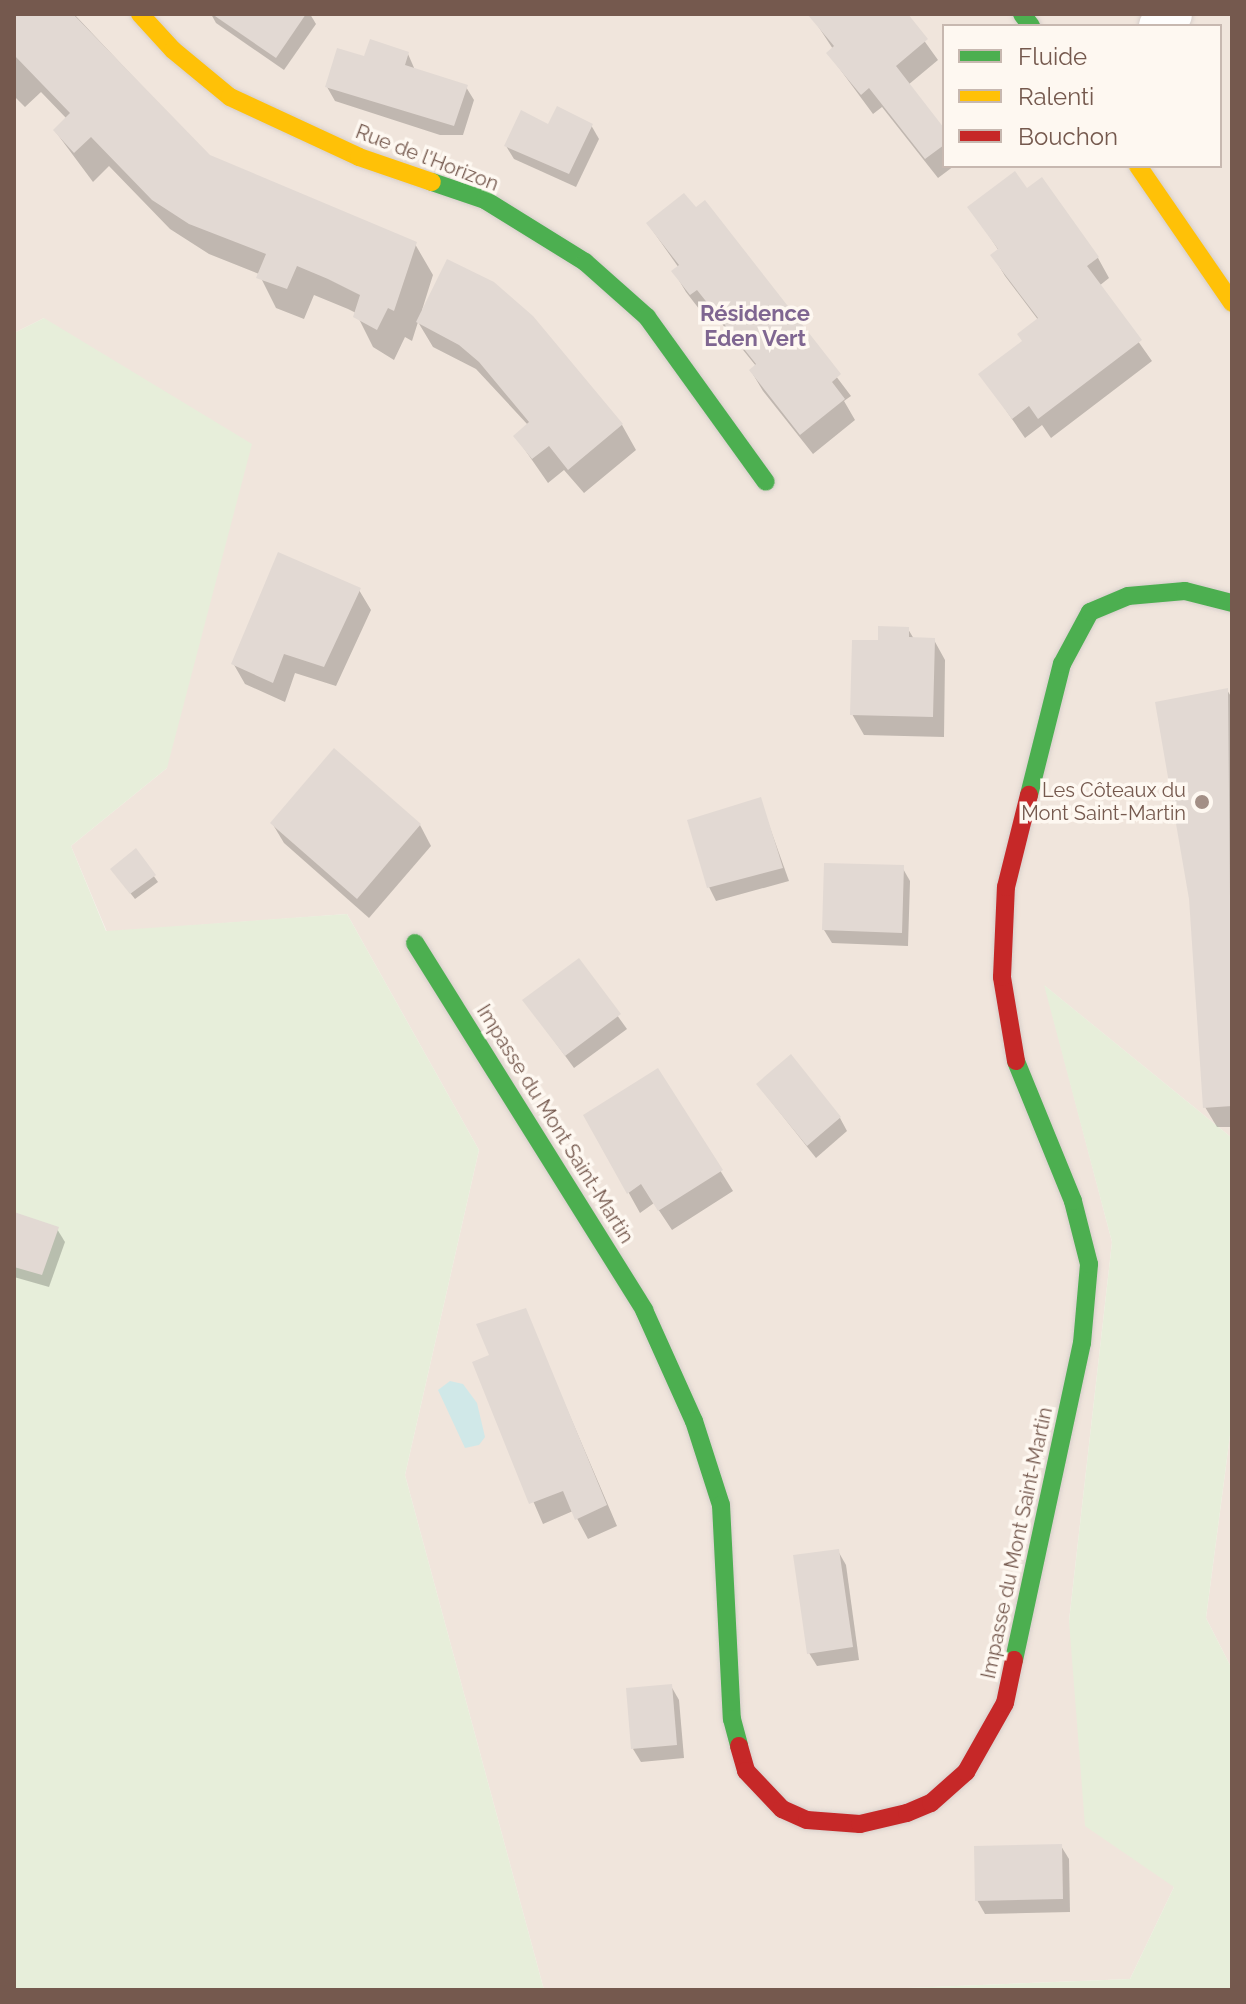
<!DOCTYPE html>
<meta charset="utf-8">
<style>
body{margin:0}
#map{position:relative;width:1246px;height:2004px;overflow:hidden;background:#f8f3ee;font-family:Raleway,sans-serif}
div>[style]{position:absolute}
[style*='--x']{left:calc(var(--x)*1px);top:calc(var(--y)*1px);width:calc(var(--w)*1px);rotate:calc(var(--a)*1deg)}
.residential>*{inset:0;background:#f0e5dc}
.green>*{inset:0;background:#e7eeda}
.water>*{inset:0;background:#d0e8e8}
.shadow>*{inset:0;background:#0003}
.building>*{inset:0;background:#e2d9d3}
.roads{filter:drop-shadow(0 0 2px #d6ceca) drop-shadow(0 0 2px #d6ceca)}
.street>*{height:42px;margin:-21px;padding:0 21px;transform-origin:21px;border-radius:21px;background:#fefdfc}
.fast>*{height:18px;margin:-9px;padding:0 9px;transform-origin:9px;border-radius:9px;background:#4caf50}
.slow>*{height:18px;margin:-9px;padding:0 9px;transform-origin:9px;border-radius:9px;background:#ffc107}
.jam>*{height:18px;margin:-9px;padding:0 9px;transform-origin:9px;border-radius:9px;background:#c62828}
.dots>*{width:22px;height:22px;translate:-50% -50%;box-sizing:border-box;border:4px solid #fef8f1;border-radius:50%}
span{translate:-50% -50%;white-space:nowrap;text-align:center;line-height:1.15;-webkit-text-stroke:7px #fef8f1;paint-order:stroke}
.street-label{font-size:20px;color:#75594e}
.poi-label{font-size:20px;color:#75594e}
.right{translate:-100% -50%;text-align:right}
.neighbourhood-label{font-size:22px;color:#7f6691;font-weight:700}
.frame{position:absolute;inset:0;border:16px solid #75594e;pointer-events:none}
.legend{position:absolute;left:942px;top:24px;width:280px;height:144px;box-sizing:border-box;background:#fef8f1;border:2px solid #c7b8b0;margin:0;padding:10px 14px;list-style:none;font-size:24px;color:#75594e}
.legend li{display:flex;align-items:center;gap:16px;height:40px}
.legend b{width:40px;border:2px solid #c7b8b0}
</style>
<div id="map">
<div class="residential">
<div style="clip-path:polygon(evenodd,14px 14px,1232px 14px,1232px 1138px,1045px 986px,1112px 1242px,1069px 1621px,1174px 1887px,1130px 1979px,858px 1990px,544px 1990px,405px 1475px,479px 1150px,347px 914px,107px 932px,71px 846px,167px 768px,44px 318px,14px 333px,14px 14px,944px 26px,1220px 26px,1220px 166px,944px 166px,944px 26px)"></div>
<div style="clip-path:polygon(1232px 1420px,1232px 1669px,1206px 1618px)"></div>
</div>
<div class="green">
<div style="clip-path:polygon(44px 318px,252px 444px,167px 768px,71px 846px,106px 931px,347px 914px,479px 1150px,405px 1475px,544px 1990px,14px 1990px,14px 333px)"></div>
<div style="clip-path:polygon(1044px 985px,1232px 1138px,1232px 1420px,1206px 1618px,1232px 1669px,1232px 1990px,858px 1990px,1130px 1979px,1174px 1887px,1085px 1826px,1069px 1621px,1112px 1242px)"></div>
</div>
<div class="water">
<div style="clip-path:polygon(450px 1381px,463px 1384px,477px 1403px,485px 1437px,479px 1445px,465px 1448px,438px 1390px)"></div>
</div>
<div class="shadow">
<div style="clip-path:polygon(14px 14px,74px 14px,209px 157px,415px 244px,433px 275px,422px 310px,622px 425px,636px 450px,584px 493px,564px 470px,548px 483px,516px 437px,528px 425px,476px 369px,433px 347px,418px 322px,412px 341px,405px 337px,394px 360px,373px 347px,356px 313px,348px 309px,314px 295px,304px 319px,276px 308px,259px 274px,209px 254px,170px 229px,109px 166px,93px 182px,55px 131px,67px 119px,41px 92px,25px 107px,14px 96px)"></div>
<div style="clip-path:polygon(211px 14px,310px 14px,316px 24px,284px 70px,216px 23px)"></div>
<div style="clip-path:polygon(821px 14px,905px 14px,938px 60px,908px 85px,944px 131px,944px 166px,954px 166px,938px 178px,882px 107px,873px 114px,828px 53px,833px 49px,814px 20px)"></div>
<div style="clip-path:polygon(408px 54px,415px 70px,466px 87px,474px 100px,463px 135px,440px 135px,335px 101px,327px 87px,365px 59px)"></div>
<div style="clip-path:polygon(591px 125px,599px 139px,576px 187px,514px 159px,506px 146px,549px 126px)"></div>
<div style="clip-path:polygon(1027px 190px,1098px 258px,1109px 278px,1099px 286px,1152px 361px,1051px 438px,1042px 425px,1025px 438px,981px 374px,1023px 342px,1039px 321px,1005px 276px,993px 256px,999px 251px,970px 207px)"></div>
<div style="clip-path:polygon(705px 203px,851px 396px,844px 401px,855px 420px,813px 454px,763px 391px,751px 371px,756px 366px,710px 309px,703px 314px,686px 292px,674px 272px,679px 268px,648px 224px,696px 210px)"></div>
<div style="clip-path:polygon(359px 590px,371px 610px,336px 686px,295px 673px,285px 702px,245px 684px,233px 663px)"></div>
<div style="clip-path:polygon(908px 629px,914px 639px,934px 640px,945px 660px,944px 737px,864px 735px,852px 714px,880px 642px)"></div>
<div style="clip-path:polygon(1227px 690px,1232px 698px,1232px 1127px,1217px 1127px,1205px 1107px)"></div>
<div style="clip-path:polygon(760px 800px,789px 881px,716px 901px,709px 887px)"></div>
<div style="clip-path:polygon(272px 823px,420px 825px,431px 846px,369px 918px,284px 843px)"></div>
<div style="clip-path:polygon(136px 851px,158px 882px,135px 899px,116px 875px)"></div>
<div style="clip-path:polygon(902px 867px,910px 881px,908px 946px,832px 943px,824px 930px)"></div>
<div style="clip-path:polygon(578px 961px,627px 1029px,574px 1068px,525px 1001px)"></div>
<div style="clip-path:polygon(658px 1071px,733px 1191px,672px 1230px,654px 1203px,640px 1213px,586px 1116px)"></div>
<div style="clip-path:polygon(758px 1085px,840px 1118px,847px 1131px,816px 1158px)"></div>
<div style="clip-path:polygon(14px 1214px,57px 1229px,65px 1242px,49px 1287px,14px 1277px)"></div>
<div style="clip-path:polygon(525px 1311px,617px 1526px,588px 1539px,573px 1511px,543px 1524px,474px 1364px,491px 1356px)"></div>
<div style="clip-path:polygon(838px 1551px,846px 1565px,859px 1660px,817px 1666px,809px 1653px)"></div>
<div style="clip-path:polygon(671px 1686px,679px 1700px,684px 1758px,641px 1762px,633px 1749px)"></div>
<div style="clip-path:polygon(1061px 1846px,1069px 1859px,1070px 1912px,985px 1914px,977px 1900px)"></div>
</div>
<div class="building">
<div style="clip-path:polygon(14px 14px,73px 14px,210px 155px,417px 242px,394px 311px,388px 308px,377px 330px,353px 317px,360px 295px,328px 279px,297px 266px,287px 289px,256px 278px,266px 254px,189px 224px,152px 200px,91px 137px,74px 153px,53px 130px,70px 113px,14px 55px)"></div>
<div style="clip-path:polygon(212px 14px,306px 14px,276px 58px)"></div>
<div style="clip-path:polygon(807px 14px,908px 14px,928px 39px,896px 66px,944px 128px,944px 145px,925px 159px,869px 88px,861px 95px,826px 53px,834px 46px)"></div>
<div style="clip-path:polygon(370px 39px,409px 52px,405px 65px,468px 85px,454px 126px,325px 87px,337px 48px,364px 56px)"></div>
<div style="clip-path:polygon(557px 106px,593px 124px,569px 174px,504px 146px,521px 110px,548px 124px)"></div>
<div style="clip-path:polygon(1015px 171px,1027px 188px,1042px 177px,1099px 257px,1087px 266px,1142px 340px,1038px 419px,1029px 406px,1012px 419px,978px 374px,1022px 341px,1017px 334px,1038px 318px,990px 255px,998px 249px,967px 207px)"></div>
<div style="clip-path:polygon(684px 193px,696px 207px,705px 200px,841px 374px,832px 382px,845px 399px,800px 435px,749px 370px,756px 364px,697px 290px,690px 295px,671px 271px,679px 265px,646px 223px)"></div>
<div style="clip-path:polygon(447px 259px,494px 282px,533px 316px,623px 424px,568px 470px,549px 446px,532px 459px,513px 436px,529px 422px,479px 362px,459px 345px,416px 322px)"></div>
<div style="clip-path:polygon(278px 552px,361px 588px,324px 667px,284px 654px,273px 683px,231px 664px)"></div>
<div style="clip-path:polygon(878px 626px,909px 627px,909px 637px,935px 638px,933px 717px,850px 715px,852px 640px,878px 640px)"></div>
<div style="clip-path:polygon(1228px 688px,1232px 1106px,1203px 1108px,1189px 899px,1155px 702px)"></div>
<div style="clip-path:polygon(334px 748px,421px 824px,357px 899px,270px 823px)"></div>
<div style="clip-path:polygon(761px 797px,783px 868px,707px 888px,687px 820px)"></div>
<div style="clip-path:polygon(136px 848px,156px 875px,130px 894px,110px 869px)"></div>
<div style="clip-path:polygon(824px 863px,904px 865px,902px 933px,822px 930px)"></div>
<div style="clip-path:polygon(579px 958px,621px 1014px,565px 1056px,522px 1000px)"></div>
<div style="clip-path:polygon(791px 1054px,841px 1117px,807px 1146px,756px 1084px)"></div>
<div style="clip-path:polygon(658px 1068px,723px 1170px,658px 1211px,641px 1184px,627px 1194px,583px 1115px)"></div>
<div style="clip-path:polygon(14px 1212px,59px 1227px,42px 1275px,14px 1267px)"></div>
<div style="clip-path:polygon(526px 1308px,607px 1505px,575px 1520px,563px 1491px,529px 1504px,472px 1362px,489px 1355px,476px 1324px)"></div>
<div style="clip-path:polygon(839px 1549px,853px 1647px,807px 1654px,793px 1555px)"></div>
<div style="clip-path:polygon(672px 1684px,677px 1745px,631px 1749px,626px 1688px)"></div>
<div style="clip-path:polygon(1062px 1844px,1063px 1899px,975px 1901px,974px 1846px)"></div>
</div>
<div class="roads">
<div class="street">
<div style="--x:1160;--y:26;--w:16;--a:-47"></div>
</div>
<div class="fast">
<div style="--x:1022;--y:14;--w:15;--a:53"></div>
<div style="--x:432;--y:182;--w:56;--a:18.8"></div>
<div style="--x:485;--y:200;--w:118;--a:31.8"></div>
<div style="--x:585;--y:262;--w:83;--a:41.6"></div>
<div style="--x:647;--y:317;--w:203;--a:54.2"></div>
<div style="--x:1029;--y:795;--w:135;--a:-75.9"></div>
<div style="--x:1062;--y:664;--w:59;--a:-61.7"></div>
<div style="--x:1090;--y:612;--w:41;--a:-22.8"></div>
<div style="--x:1128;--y:596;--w:57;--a:-5"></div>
<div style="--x:1185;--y:591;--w:49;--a:14.3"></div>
<div style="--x:415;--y:943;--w:433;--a:58"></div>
<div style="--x:644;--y:1310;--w:122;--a:65.8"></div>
<div style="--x:694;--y:1421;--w:88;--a:72.2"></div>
<div style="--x:721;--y:1505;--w:214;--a:87.1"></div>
<div style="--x:732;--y:1719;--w:28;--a:75"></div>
<div style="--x:1014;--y:1660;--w:324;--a:-77.9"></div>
<div style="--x:1082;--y:1343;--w:79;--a:-84.9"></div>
<div style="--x:1089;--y:1264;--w:65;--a:-104.3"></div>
<div style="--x:1073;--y:1201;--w:151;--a:-112.2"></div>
</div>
<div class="slow">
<div style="--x:140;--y:14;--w:49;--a:47.5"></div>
<div style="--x:173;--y:50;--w:74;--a:39.5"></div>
<div style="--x:230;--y:97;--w:142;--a:24.9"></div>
<div style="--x:359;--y:157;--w:77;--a:18.9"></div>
<div style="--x:1138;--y:166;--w:166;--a:55.5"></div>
</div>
<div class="jam">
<div style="--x:1016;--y:1061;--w:85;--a:-99.5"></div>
<div style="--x:1002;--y:977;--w:90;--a:-87.5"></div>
<div style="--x:1006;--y:887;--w:95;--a:-76"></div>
<div style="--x:739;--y:1746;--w:26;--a:74"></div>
<div style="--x:746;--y:1771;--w:52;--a:46.5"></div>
<div style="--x:782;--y:1809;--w:27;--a:24"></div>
<div style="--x:807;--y:1820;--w:53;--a:4.3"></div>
<div style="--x:860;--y:1824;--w:48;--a:-13.2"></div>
<div style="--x:907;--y:1813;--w:26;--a:-23"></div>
<div style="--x:931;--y:1803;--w:47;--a:-41.5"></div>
<div style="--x:966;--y:1772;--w:79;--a:-60.5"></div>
<div style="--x:1005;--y:1703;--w:44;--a:-78.2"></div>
</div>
</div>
<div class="dots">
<div style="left:1202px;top:802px;background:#a38f86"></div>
</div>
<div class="street-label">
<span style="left:427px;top:158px;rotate:21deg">Rue de l'Horizon</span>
<span style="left:555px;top:1124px;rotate:58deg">Impasse du Mont Saint-Martin</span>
<span style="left:1017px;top:1543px;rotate:-78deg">Impasse du Mont Saint-Martin</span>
</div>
<div class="poi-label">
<span class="right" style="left:1186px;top:802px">Les Côteaux du<br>Mont Saint-Martin</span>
</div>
<div class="neighbourhood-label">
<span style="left:755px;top:326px">Résidence<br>Eden Vert</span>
</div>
<div class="frame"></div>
<ul class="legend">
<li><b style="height:10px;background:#4caf50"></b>Fluide</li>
<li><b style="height:10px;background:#ffc107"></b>Ralenti</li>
<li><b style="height:10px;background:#c62828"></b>Bouchon</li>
</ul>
</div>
